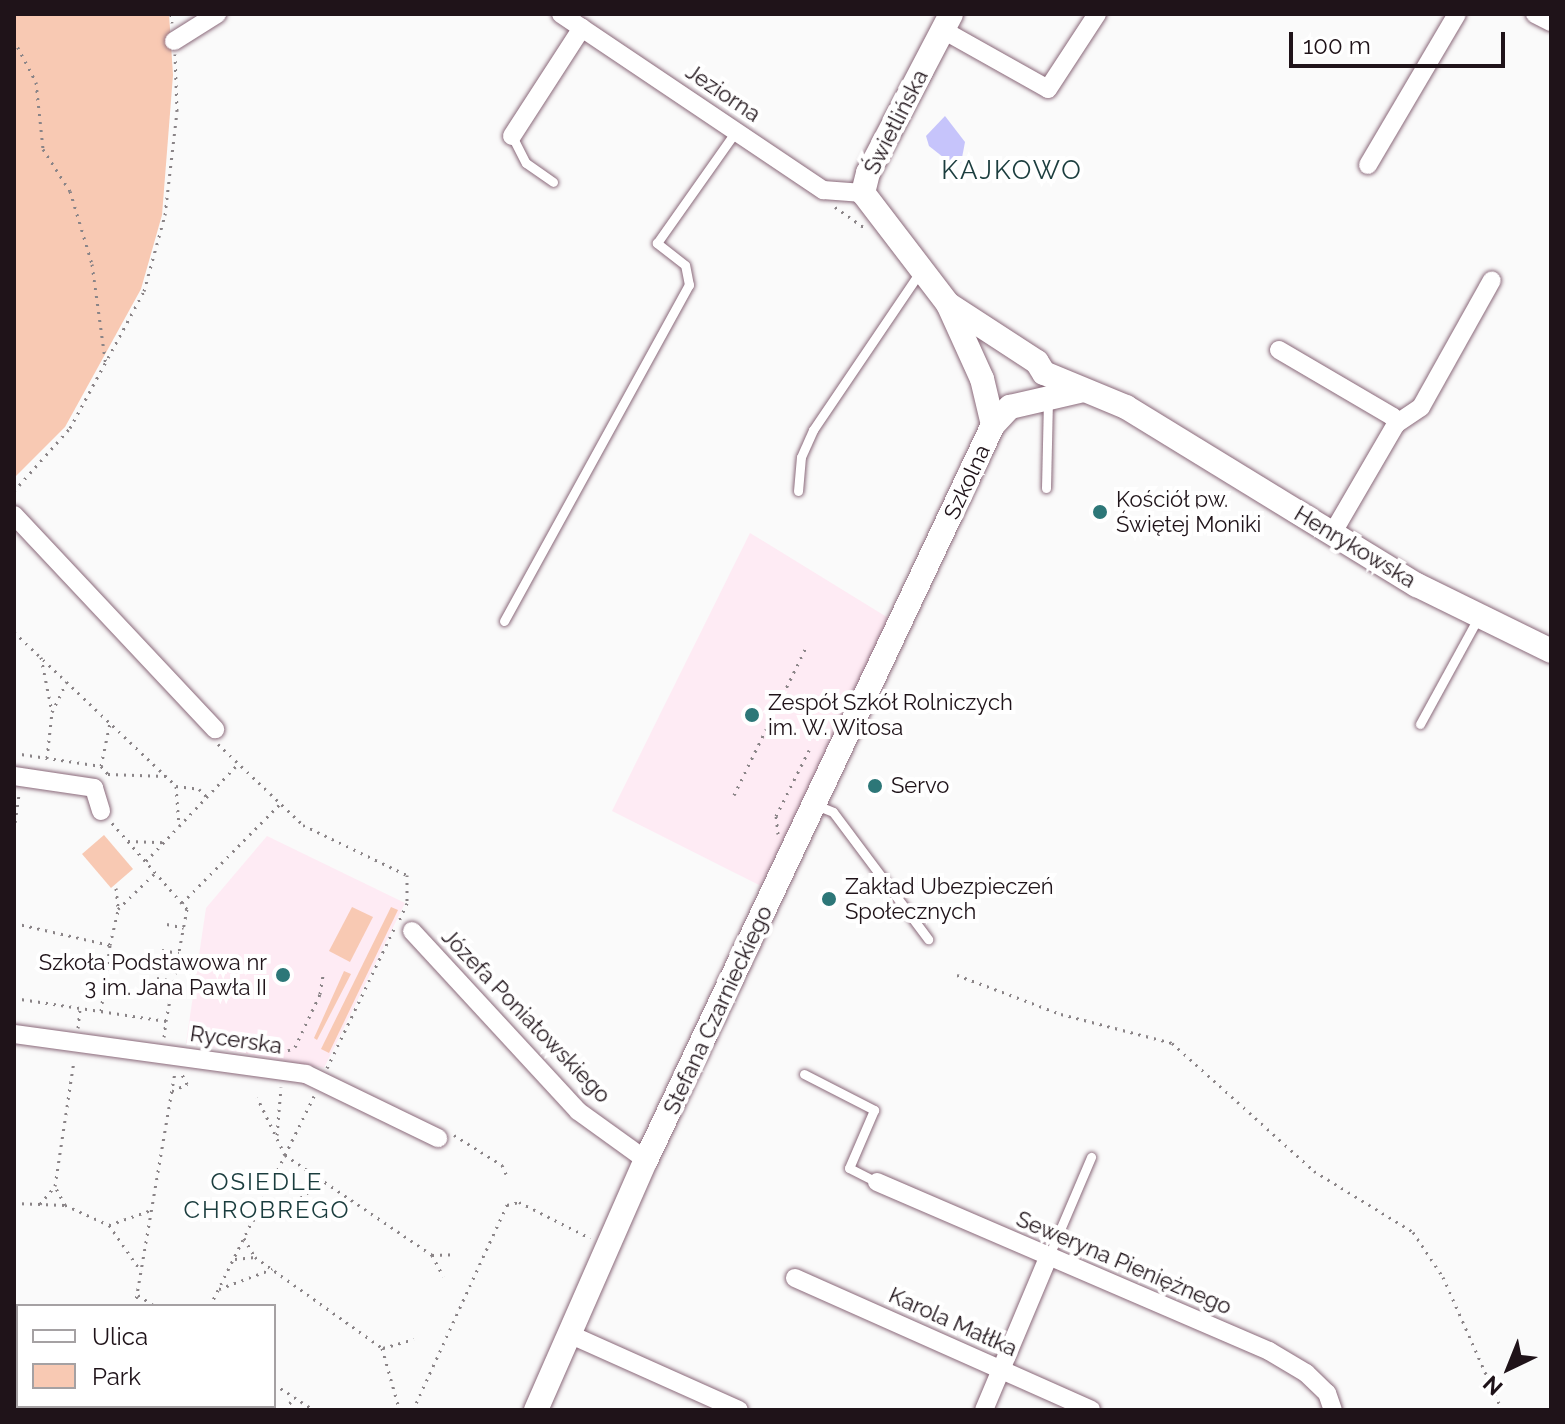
<!DOCTYPE html>
<meta charset="utf-8">
<style>
body{margin:0}
#map{position:relative;width:1565px;height:1424px;overflow:hidden;background:#fafafa;font-family:Raleway,sans-serif}
div>[style]{position:absolute}
[style*='--x']{left:calc(var(--x)*1px);top:calc(var(--y)*1px);width:calc(var(--w)*1px);rotate:calc(var(--a)*1deg)}
.built>*{inset:0;background:#feebf4}
.green>*{inset:0;background:#f8c9b3}
.water>*{inset:0;background:#c6c4fb}
.path>*{height:3px;margin-top:-1.5px;transform-origin:0;background:repeating-linear-gradient(90deg,#8a8487 0 2px,transparent 0 8px)}
.roads{filter:drop-shadow(0 0 2px #8a697a) drop-shadow(0 0 2px #8a697a)}
.lane>*{height:9px;margin:-4.5px;padding:0 4.5px;transform-origin:4.5px;border-radius:4.5px;background:#fff}
.street>*{height:18px;margin:-9px;padding:0 9px;transform-origin:9px;border-radius:9px;background:#fff}
.secondary>*{height:24px;margin:-12px;padding:0 12px;transform-origin:12px;border-radius:12px;background:#fff}
.dots>*{width:22px;height:22px;translate:-50% -50%;box-sizing:border-box;border:4px solid #fff;border-radius:50%}
span{translate:-50% -50%;white-space:nowrap;text-align:center;line-height:1.15;-webkit-text-stroke:8px #fff;paint-order:stroke}
.street-label{font-size:22px;color:#1f1319}
.poi-label{font-size:22px;color:#1f1319}
.left{translate:0 -50%;text-align:left}
.right{translate:-100% -50%;text-align:right}
.neighbourhood-label{font-size:24px;color:#1b3d3e;letter-spacing:2px}
.quarter-label{font-size:26px;color:#1b3d3e;letter-spacing:2px}
.frame{position:absolute;inset:0;border:16px solid #1f1319;pointer-events:none}
.legend{position:absolute;left:16px;top:1304px;width:260px;height:104px;box-sizing:border-box;background:#fff;border:2px solid #a5a1a3;margin:0;padding:10px 14px;list-style:none;font-size:24px;color:#1f1319}
.legend li{display:flex;align-items:center;gap:16px;height:40px}
.legend b{width:40px;border:2px solid #a5a1a3}
.north{position:absolute;left:1469px;top:1328px;width:80px;height:80px;-webkit-text-stroke:6px #fff;paint-order:stroke;rotate:223deg;font-size:22px;font-weight:700;line-height:32px;text-align:center;color:#1f1319}
.north::after{content:'';display:block;margin:auto;width:28px;height:36px;background:#1f1319;clip-path:polygon(50% 0,100% 100%,50% 72%,0 100%)}
.scale{position:absolute;left:1289px;top:32px;width:216px;height:36px;box-sizing:border-box;border:4px solid #1f1319;border-top:0;padding-left:10px;font-size:24px;line-height:28px;white-space:nowrap;color:#1f1319;-webkit-text-stroke:6px #fff;paint-order:stroke}
</style>
<div id="map">
<div class="built">
<div style="clip-path:polygon(750px 533px,890px 619px,761px 886px,612px 811px)"></div>
<div style="clip-path:polygon(267px 836px,405px 903px,324px 1068px,186px 1043px,206px 908px)"></div>
</div>
<div class="green">
<div style="clip-path:polygon(14px 14px,169px 14px,173px 75px,162px 215px,141px 289px,65px 427px,14px 478px)"></div>
<div style="clip-path:polygon(104px 835px,133px 869px,111px 888px,82px 854px)"></div>
<div style="clip-path:polygon(352px 907px,373px 917px,350px 962px,329px 951px)"></div>
<div style="clip-path:polygon(391px 907px,398px 910px,329px 1053px,321px 1049px)"></div>
<div style="clip-path:polygon(344px 971px,351px 974px,317px 1040px,314px 1038px)"></div>
</div>
<div class="water">
<div style="clip-path:polygon(945px 116px,965px 142px,961px 163px,953px 165px,929px 146px,926px 136px)"></div>
</div>
<div class="path">
<div style="--x:171;--y:14;--w:9;--a:84"></div>
<div style="--x:14;--y:40;--w:47;--a:62.4"></div>
<div style="--x:36;--y:82;--w:67;--a:84"></div>
<div style="--x:43;--y:149;--w:50;--a:57.3"></div>
<div style="--x:70;--y:191;--w:76;--a:73.2"></div>
<div style="--x:92;--y:264;--w:103;--a:82.2"></div>
<div style="--x:835;--y:207;--w:37;--a:35"></div>
<div style="--x:14;--y:491;--w:84;--a:-48.4"></div>
<div style="--x:70;--y:428;--w:156;--a:-61.6"></div>
<div style="--x:144;--y:291;--w:79;--a:-74.6"></div>
<div style="--x:165;--y:215;--w:105;--a:-83.4"></div>
<div style="--x:177;--y:111;--w:57;--a:-92"></div>
<div style="--x:14;--y:632;--w:224;--a:43.5"></div>
<div style="--x:176;--y:786;--w:23;--a:7"></div>
<div style="--x:199;--y:789;--w:11;--a:45"></div>
<div style="--x:41;--y:657;--w:56;--a:78.7"></div>
<div style="--x:218;--y:744;--w:117;--a:43.6"></div>
<div style="--x:303;--y:825;--w:115;--a:25.7"></div>
<div style="--x:407;--y:875;--w:28;--a:90"></div>
<div style="--x:407;--y:903;--w:20;--a:114"></div>
<div style="--x:14;--y:753;--w:88;--a:8.5"></div>
<div style="--x:101;--y:766;--w:11;--a:49"></div>
<div style="--x:108;--y:774;--w:58;--a:2"></div>
<div style="--x:47;--y:758;--w:46;--a:-83.8"></div>
<div style="--x:52;--y:712;--w:34;--a:-64"></div>
<div style="--x:101;--y:766;--w:44;--a:-78.2"></div>
<div style="--x:176;--y:786;--w:40;--a:85.7"></div>
<div style="--x:734;--y:795;--w:167;--a:-64"></div>
<div style="--x:14;--y:830;--w:36;--a:-82"></div>
<div style="--x:778;--y:834;--w:18;--a:-96"></div>
<div style="--x:776;--y:816;--w:74;--a:-63.4"></div>
<div style="--x:128;--y:841;--w:36;--a:2"></div>
<div style="--x:146;--y:861;--w:134;--a:-46.5"></div>
<div style="--x:116;--y:888;--w:20;--a:84"></div>
<div style="--x:182;--y:903;--w:139;--a:-45.3"></div>
<div style="--x:14;--y:923;--w:98;--a:12.9"></div>
<div style="--x:110;--y:945;--w:37;--a:-77"></div>
<div style="--x:118;--y:909;--w:52;--a:-44.2"></div>
<div style="--x:167;--y:924;--w:17;--a:13"></div>
<div style="--x:162;--y:950;--w:17;--a:10"></div>
<div style="--x:957;--y:975;--w:111;--a:20.6"></div>
<div style="--x:1061;--y:1014;--w:115;--a:14.6"></div>
<div style="--x:1172;--y:1043;--w:191;--a:42"></div>
<div style="--x:1314;--y:1171;--w:116;--a:31.6"></div>
<div style="--x:1413;--y:1232;--w:54;--a:56.3"></div>
<div style="--x:1443;--y:1277;--w:145;--a:66.1"></div>
<div style="--x:157;--y:978;--w:17;--a:10"></div>
<div style="--x:14;--y:998;--w:154;--a:8.6"></div>
<div style="--x:166;--y:1021;--w:114;--a:-79.4"></div>
<div style="--x:187;--y:909;--w:116;--a:-131.1"></div>
<div style="--x:101;--y:1011;--w:67;--a:-82.2"></div>
<div style="--x:78;--y:1028;--w:20;--a:-84"></div>
<div style="--x:164;--y:1037;--w:16;--a:-83"></div>
<div style="--x:281;--y:1054;--w:16;--a:-27"></div>
<div style="--x:295;--y:1047;--w:59;--a:-64.7"></div>
<div style="--x:320;--y:994;--w:20;--a:-81"></div>
<div style="--x:327;--y:1068;--w:157;--a:-64.3"></div>
<div style="--x:172;--y:1091;--w:17;--a:-25"></div>
<div style="--x:187;--y:1084;--w:11;--a:-117"></div>
<div style="--x:314;--y:1096;--w:66;--a:116.2"></div>
<div style="--x:285;--y:1155;--w:178;--a:34.2"></div>
<div style="--x:432;--y:1255;--w:23;--a:-2"></div>
<div style="--x:277;--y:1135;--w:48;--a:-85.2"></div>
<div style="--x:454;--y:1135;--w:57;--a:32"></div>
<div style="--x:502;--y:1165;--w:10;--a:66"></div>
<div style="--x:14;--y:1203;--w:51;--a:2.2"></div>
<div style="--x:65;--y:1205;--w:48;--a:24.4"></div>
<div style="--x:109;--y:1225;--w:45;--a:-19.7"></div>
<div style="--x:40;--y:1204;--w:23;--a:-50"></div>
<div style="--x:65;--y:1205;--w:21;--a:-118"></div>
<div style="--x:55;--y:1186;--w:127;--a:-81.4"></div>
<div style="--x:253;--y:1220;--w:29;--a:-16"></div>
<div style="--x:281;--y:1212;--w:51;--a:-36.2"></div>
<div style="--x:109;--y:1225;--w:56;--a:55.2"></div>
<div style="--x:244;--y:1238;--w:22;--a:60"></div>
<div style="--x:255;--y:1257;--w:156;--a:35.6"></div>
<div style="--x:382;--y:1348;--w:62;--a:74.2"></div>
<div style="--x:432;--y:1255;--w:24;--a:62"></div>
<div style="--x:235;--y:1259;--w:20;--a:-6"></div>
<div style="--x:219;--y:1289;--w:57;--a:-20.7"></div>
<div style="--x:138;--y:1295;--w:20;--a:33"></div>
<div style="--x:135;--y:1306;--w:236;--a:-80.3"></div>
<div style="--x:210;--y:1306;--w:169;--a:-63.6"></div>
<div style="--x:285;--y:1155;--w:64;--a:-115.8"></div>
<div style="--x:14;--y:1323;--w:5;--a:37"></div>
<div style="--x:383;--y:1348;--w:32;--a:-16"></div>
<div style="--x:14;--y:1374;--w:5;--a:-37"></div>
<div style="--x:274;--y:1384;--w:48;--a:33"></div>
<div style="--x:84;--y:1406;--w:4;--a:76"></div>
<div style="--x:120;--y:1406;--w:7;--a:34"></div>
<div style="--x:156;--y:1406;--w:7;--a:34"></div>
<div style="--x:273;--y:1406;--w:4;--a:63"></div>
<div style="--x:107;--y:1410;--w:5;--a:-53"></div>
<div style="--x:285;--y:1410;--w:16;--a:-55"></div>
<div style="--x:413;--y:1410;--w:226;--a:-65.4"></div>
<div style="--x:507;--y:1205;--w:12;--a:-14"></div>
<div style="--x:519;--y:1202;--w:80;--a:26.9"></div>
</div>
<div class="roads">
<div class="lane">
<div style="--x:512;--y:136;--w:30;--a:63"></div>
<div style="--x:526;--y:163;--w:33;--a:35"></div>
<div style="--x:1046;--y:488;--w:89;--a:-88.7"></div>
<div style="--x:798;--y:491;--w:34;--a:-85"></div>
<div style="--x:801;--y:457;--w:30;--a:-66"></div>
<div style="--x:813;--y:430;--w:191;--a:-55.9"></div>
<div style="--x:504;--y:621;--w:384;--a:-61.2"></div>
<div style="--x:689;--y:285;--w:20;--a:-101"></div>
<div style="--x:685;--y:265;--w:36;--a:-142"></div>
<div style="--x:657;--y:243;--w:137;--a:-54.8"></div>
<div style="--x:1420;--y:724;--w:121;--a:-61.3"></div>
<div style="--x:816;--y:805;--w:18;--a:22"></div>
<div style="--x:833;--y:812;--w:159;--a:53.2"></div>
<div style="--x:804;--y:1074;--w:79;--a:27.2"></div>
<div style="--x:874;--y:1110;--w:63;--a:113.3"></div>
<div style="--x:849;--y:1168;--w:31;--a:27"></div>
<div style="--x:1048;--y:1258;--w:110;--a:-66.9"></div>
</div>
<div class="street">
<div style="--x:561;--y:14;--w:316;--a:33.9"></div>
<div style="--x:823;--y:190;--w:40;--a:4.3"></div>
<div style="--x:1535;--y:14;--w:18;--a:27"></div>
<div style="--x:943;--y:30;--w:120;--a:29.3"></div>
<div style="--x:1048;--y:89;--w:90;--a:-56.8"></div>
<div style="--x:174;--y:41;--w:51;--a:-32.1"></div>
<div style="--x:512;--y:136;--w:129;--a:-57.1"></div>
<div style="--x:1368;--y:165;--w:175;--a:-59.5"></div>
<div style="--x:1279;--y:350;--w:132;--a:30.4"></div>
<div style="--x:1393;--y:417;--w:8;--a:67"></div>
<div style="--x:14;--y:515;--w:294;--a:46.8"></div>
<div style="--x:1332;--y:534;--w:127;--a:-59.8"></div>
<div style="--x:1396;--y:424;--w:30;--a:-34"></div>
<div style="--x:1421;--y:407;--w:145;--a:-60.8"></div>
<div style="--x:14;--y:776;--w:81;--a:8.5"></div>
<div style="--x:94;--y:788;--w:24;--a:73"></div>
<div style="--x:412;--y:931;--w:245;--a:47.3"></div>
<div style="--x:578;--y:1111;--w:84;--a:35.8"></div>
<div style="--x:14;--y:1034;--w:295;--a:7.8"></div>
<div style="--x:306;--y:1074;--w:147;--a:25.9"></div>
<div style="--x:877;--y:1182;--w:427;--a:23.3"></div>
<div style="--x:1269;--y:1351;--w:43;--a:30.7"></div>
<div style="--x:1306;--y:1373;--w:29;--a:44"></div>
<div style="--x:1327;--y:1393;--w:18;--a:71"></div>
<div style="--x:795;--y:1278;--w:324;--a:24"></div>
<div style="--x:569;--y:1334;--w:186;--a:24.1"></div>
<div style="--x:984;--y:1410;--w:165;--a:-67.2"></div>
</div>
<div class="secondary">
<div style="--x:948;--y:304;--w:106;--a:33.1"></div>
<div style="--x:1037;--y:362;--w:13;--a:58"></div>
<div style="--x:1044;--y:373;--w:89;--a:22.5"></div>
<div style="--x:1126;--y:407;--w:341;--a:31.5"></div>
<div style="--x:1417;--y:585;--w:149;--a:26.2"></div>
<div style="--x:993;--y:425;--w:25;--a:-47"></div>
<div style="--x:1010;--y:407;--w:72;--a:-12.9"></div>
<div style="--x:536;--y:1410;--w:273;--a:-66.3"></div>
<div style="--x:646;--y:1160;--w:813;--a:-64.73"></div>
<div style="--x:993;--y:425;--w:47;--a:-103.4"></div>
<div style="--x:982;--y:379;--w:82;--a:-114.4"></div>
<div style="--x:948;--y:304;--w:140;--a:-127.4"></div>
<div style="--x:863;--y:193;--w:21;--a:-76"></div>
<div style="--x:868;--y:173;--w:179;--a:-62.4"></div>
</div>
</div>
<div class="dots">
<div style="left:1100px;top:512px;background:#2d7778"></div>
<div style="left:752px;top:715px;background:#2d7778"></div>
<div style="left:875px;top:786px;background:#2d7778"></div>
<div style="left:829px;top:899px;background:#2d7778"></div>
<div style="left:283px;top:975px;background:#2d7778"></div>
</div>
<div class="street-label">
<span style="left:723px;top:93px;rotate:34deg">Jeziorna</span>
<span style="left:896px;top:122px;rotate:-63deg">Świetlińska</span>
<span style="left:967px;top:482px;rotate:-65deg">Szkolna</span>
<span style="left:1355px;top:547px;rotate:31deg">Henrykowska</span>
<span style="left:718px;top:1010px;rotate:-65deg">Stefana Czarnieckiego</span>
<span style="left:526px;top:1016px;rotate:46deg">Józefa Poniatowskiego</span>
<span style="left:236px;top:1040px;rotate:8deg">Rycerska</span>
<span style="left:1124px;top:1263px;rotate:23deg">Seweryna Pieniężnego</span>
<span style="left:953px;top:1322px;rotate:24deg">Karola Małłka</span>
</div>
<div class="poi-label">
<span class="left" style="left:1116px;top:512px">Kościół pw.<br>Świętej Moniki</span>
<span class="left" style="left:768px;top:715px">Zespół Szkół Rolniczych<br>im. W. Witosa</span>
<span class="left" style="left:891px;top:786px">Servo</span>
<span class="left" style="left:845px;top:899px">Zakład Ubezpieczeń<br>Społecznych</span>
<span class="right" style="left:267px;top:975px">Szkoła Podstawowa nr<br>3 im. Jana Pawła II</span>
</div>
<div class="neighbourhood-label">
<span style="left:267px;top:1196px">OSIEDLE<br>CHROBREGO</span>
</div>
<div class="quarter-label">
<span style="left:1012px;top:171px">KAJKOWO</span>
</div>
<div class="frame"></div>
<ul class="legend">
<li><b style="height:10px;background:#fff"></b>Ulica</li>
<li><b style="height:22px;background:#f8c9b3"></b>Park</li>
</ul>
<div class="north">N</div>
<div class="scale">100 m</div>
</div>
